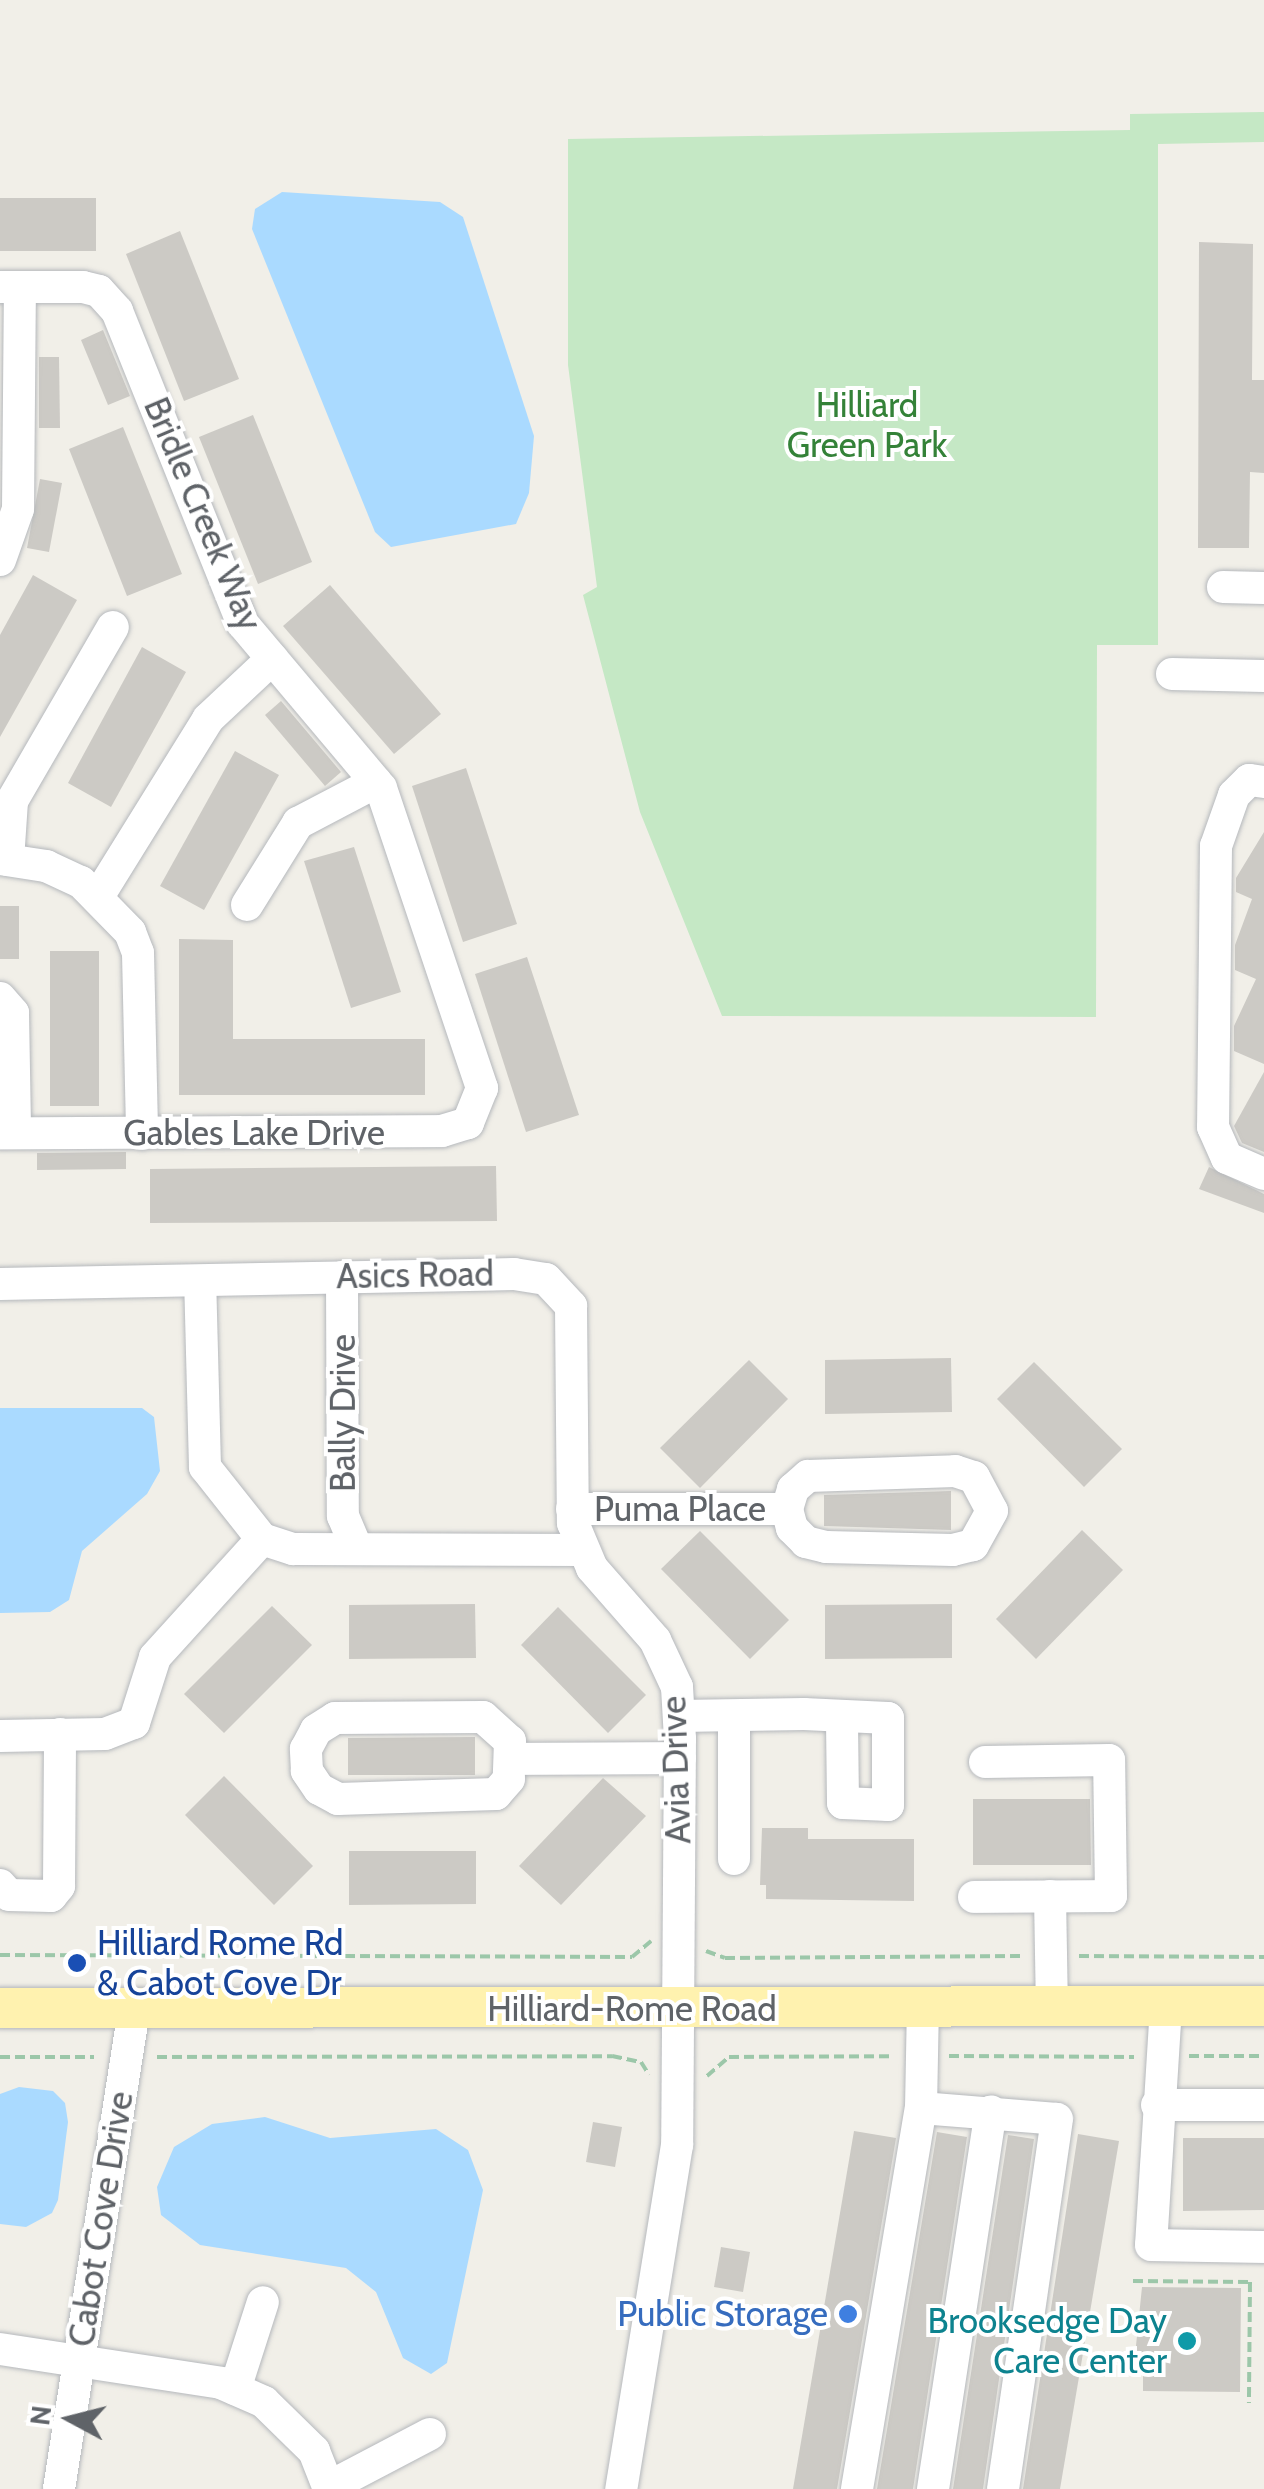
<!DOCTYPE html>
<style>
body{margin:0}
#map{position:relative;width:1264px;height:2489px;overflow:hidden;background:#f1efe8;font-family:Cabin,sans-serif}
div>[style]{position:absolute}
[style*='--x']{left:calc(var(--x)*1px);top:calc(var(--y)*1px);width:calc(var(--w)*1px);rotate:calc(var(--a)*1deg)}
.green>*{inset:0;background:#c5e8c5}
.water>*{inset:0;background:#aadaff}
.building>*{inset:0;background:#cccac5}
.path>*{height:4px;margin-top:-2px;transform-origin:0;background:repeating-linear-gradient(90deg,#9cc7a9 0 10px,transparent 0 15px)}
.roads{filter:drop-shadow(0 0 2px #b5b8bc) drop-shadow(0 0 2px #b5b8bc)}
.minor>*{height:32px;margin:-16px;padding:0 16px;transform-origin:16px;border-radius:16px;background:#fff}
.major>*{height:40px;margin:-20px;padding:0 20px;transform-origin:20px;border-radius:20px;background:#fff2af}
.dots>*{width:28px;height:28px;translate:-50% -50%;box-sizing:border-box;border:5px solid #fff;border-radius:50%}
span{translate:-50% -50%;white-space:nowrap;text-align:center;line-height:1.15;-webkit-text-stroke:8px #fff;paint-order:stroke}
.park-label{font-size:35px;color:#348238}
.street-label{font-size:35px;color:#5f6368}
.transit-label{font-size:35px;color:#164399}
.left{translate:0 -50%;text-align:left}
.shop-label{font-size:35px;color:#366cbe}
.right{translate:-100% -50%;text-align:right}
.culture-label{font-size:35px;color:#0d838f}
.north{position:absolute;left:20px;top:2369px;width:100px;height:100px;-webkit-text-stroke:8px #fff;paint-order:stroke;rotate:277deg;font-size:28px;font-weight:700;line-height:40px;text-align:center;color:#5f6368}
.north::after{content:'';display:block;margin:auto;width:35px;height:45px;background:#5f6368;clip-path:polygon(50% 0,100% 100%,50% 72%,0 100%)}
</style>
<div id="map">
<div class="green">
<div style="clip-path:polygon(1264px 112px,1264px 142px,1158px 144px,1158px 645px,1097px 645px,1096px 1017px,722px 1016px,640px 812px,583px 595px,597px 587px,568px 365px,568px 139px,1130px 130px,1130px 114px)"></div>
</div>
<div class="water">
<div style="clip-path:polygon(282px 192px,440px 202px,463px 217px,534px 436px,529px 493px,516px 524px,391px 547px,375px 532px,252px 229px,255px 209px)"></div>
<div style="clip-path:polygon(0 1408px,142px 1408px,154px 1417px,160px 1471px,147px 1494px,82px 1551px,69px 1600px,50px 1612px,0 1613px)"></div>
<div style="clip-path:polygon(19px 2087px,53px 2091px,65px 2103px,68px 2122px,58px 2200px,52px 2213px,26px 2227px,0 2224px,0 2094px)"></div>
<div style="clip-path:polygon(265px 2117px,330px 2138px,436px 2129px,468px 2150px,483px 2190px,447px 2363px,431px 2374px,403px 2358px,376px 2292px,346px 2268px,200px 2245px,161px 2215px,157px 2187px,174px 2147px,212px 2124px)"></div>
</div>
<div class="building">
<div style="clip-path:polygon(0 198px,96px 198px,96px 251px,0 251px)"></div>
<div style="clip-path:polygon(180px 231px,239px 379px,184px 401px,126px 254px)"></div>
<div style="clip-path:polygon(1199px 242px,1253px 244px,1252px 380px,1264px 380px,1264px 473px,1250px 472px,1249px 548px,1198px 548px)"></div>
<div style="clip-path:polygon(103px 330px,130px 396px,108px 405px,81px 340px)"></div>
<div style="clip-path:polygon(39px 357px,59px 357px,60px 428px,39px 428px)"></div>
<div style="clip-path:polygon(253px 415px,312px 562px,258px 584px,199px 437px)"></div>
<div style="clip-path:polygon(123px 427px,182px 574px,127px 596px,69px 449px)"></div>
<div style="clip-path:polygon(40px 479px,62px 483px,49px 552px,27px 548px)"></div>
<div style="clip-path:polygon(33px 575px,77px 600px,0 737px,0 635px)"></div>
<div style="clip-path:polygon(330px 585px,441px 714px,394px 754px,283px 626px)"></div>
<div style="clip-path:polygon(142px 647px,186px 672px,111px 807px,68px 783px)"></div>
<div style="clip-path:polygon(281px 701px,341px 772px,325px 786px,265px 715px)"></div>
<div style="clip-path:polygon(235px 751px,279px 775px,204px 910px,160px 886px)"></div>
<div style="clip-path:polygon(466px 768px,517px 924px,463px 942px,412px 786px)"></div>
<div style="clip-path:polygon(1264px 832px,1264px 1064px,1234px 1051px,1234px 1026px,1256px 979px,1235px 970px,1235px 945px,1252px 899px,1236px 892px,1236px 878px)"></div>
<div style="clip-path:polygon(354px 847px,401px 992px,351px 1008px,304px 861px)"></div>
<div style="clip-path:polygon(0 906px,19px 906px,19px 959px,0 959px)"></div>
<div style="clip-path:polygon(179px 939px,233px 940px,233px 1039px,425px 1039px,425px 1095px,179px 1095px)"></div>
<div style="clip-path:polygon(50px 951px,99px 951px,99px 1106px,50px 1106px)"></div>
<div style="clip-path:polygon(527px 957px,579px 1115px,526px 1132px,475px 974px)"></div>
<div style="clip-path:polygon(1264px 1072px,1264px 1152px,1242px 1143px,1234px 1126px)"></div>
<div style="clip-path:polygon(126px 1152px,126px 1169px,37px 1170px,37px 1153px)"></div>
<div style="clip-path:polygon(496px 1166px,497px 1221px,150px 1223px,150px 1169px)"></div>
<div style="clip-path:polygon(1209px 1167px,1264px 1194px,1264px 1213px,1199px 1189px)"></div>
<div style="clip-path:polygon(951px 1358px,952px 1412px,825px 1414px,825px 1360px)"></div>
<div style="clip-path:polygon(749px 1360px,788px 1399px,700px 1488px,660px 1448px)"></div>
<div style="clip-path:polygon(1034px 1362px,1122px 1449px,1084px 1487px,997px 1399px)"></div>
<div style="clip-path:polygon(951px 1491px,951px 1530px,824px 1526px,824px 1495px)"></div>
<div style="clip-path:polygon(1082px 1530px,1123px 1570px,1036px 1659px,996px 1619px)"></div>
<div style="clip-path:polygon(700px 1531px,789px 1620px,750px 1659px,661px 1569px)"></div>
<div style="clip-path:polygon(475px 1604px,476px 1658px,349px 1659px,349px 1605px)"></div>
<div style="clip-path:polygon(952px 1604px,952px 1658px,825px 1659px,825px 1605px)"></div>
<div style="clip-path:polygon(272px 1606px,312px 1645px,224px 1733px,184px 1694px)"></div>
<div style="clip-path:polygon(558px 1607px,646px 1695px,608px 1733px,521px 1645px)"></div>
<div style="clip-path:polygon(475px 1737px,475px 1775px,348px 1775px,348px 1738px)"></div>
<div style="clip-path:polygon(224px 1776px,313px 1866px,274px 1905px,185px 1815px)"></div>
<div style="clip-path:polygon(603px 1778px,646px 1816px,561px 1905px,519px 1866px)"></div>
<div style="clip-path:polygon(973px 1799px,1090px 1799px,1091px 1865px,973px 1865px)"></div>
<div style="clip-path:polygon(762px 1828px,808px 1828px,808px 1839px,914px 1839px,914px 1901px,766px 1899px,766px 1885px,760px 1885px)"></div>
<div style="clip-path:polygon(349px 1851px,476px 1851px,476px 1904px,349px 1905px)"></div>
<div style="clip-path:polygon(593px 2122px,622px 2127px,615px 2167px,586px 2162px)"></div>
<div style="clip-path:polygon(854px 2131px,896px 2138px,837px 2489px,793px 2489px)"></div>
<div style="clip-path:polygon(937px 2132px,967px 2137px,913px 2489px,877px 2489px)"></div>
<div style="clip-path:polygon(1078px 2134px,1119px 2141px,1060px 2489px,1023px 2489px)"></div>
<div style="clip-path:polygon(1008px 2135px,1034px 2139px,983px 2489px,953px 2489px)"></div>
<div style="clip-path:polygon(1183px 2138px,1264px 2138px,1264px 2210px,1183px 2211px)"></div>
<div style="clip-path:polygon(721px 2247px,750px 2252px,743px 2292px,714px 2287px)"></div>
<div style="clip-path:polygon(1142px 2287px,1241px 2288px,1240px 2392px,1143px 2391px,1143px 2365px,1134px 2365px)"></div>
</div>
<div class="path">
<div style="--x:706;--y:1951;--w:20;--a:20"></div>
<div style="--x:725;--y:1958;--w:299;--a:-0.4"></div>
<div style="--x:0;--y:1955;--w:632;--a:0.18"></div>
<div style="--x:632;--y:1957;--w:25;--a:-40"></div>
<div style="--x:1079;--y:1956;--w:185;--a:0.3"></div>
<div style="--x:949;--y:2056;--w:185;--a:0.3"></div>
<div style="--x:1189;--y:2056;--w:75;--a:0"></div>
<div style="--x:0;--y:2057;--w:94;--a:0"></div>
<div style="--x:157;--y:2057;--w:455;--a:-0.1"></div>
<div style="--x:612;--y:2056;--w:30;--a:12"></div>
<div style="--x:641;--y:2062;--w:15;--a:58"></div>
<div style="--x:707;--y:2076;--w:29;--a:-41"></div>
<div style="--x:729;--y:2057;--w:165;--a:-0.3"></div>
<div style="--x:1133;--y:2281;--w:117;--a:0.5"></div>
<div style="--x:1250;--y:2282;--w:121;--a:90.5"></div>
</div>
<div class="roads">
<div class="minor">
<div style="--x:0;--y:287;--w:83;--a:0"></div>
<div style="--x:83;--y:287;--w:16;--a:14"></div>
<div style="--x:99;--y:291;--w:27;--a:48"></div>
<div style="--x:117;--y:311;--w:337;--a:68.1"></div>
<div style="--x:243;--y:624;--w:214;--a:49.9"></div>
<div style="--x:381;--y:788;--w:317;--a:71.4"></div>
<div style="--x:482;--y:1088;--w:38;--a:112"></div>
<div style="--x:468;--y:1123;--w:27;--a:163"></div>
<div style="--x:442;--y:1131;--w:442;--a:179.7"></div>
<div style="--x:0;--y:560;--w:54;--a:-70.6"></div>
<div style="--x:18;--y:509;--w:222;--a:-89.5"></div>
<div style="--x:1223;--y:587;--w:41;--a:1.4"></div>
<div style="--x:1172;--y:674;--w:92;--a:1.2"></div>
<div style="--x:1264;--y:782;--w:15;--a:-172"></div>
<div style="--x:1249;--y:780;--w:21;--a:135"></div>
<div style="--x:1234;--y:795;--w:54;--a:109.4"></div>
<div style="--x:1216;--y:846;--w:281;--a:90.6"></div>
<div style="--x:1213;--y:1127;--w:34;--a:66"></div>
<div style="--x:1227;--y:1158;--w:40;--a:23.4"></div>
<div style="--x:0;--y:859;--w:47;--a:8.7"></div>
<div style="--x:46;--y:866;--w:38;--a:25"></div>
<div style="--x:81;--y:882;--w:70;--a:45.6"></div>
<div style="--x:130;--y:932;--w:22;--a:69"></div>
<div style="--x:138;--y:953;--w:181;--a:88.7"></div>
<div style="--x:8;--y:860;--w:59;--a:-86.1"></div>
<div style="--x:12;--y:801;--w:201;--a:-59.9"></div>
<div style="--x:99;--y:895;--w:207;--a:-58.2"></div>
<div style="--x:208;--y:719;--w:88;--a:-43.2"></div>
<div style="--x:247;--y:905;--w:97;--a:-58.1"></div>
<div style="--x:298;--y:823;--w:88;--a:-27.7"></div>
<div style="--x:0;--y:998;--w:20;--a:49"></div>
<div style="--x:13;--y:1013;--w:120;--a:89"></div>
<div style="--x:342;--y:1277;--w:239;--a:89.8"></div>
<div style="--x:343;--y:1516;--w:33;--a:67"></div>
<div style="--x:0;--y:1284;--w:514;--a:-1.11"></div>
<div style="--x:514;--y:1274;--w:32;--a:9"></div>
<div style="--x:546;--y:1279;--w:37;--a:47"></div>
<div style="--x:571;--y:1306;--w:217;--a:89.5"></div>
<div style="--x:573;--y:1523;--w:49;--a:67.1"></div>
<div style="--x:592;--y:1568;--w:96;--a:48.8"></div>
<div style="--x:655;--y:1640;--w:52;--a:64.9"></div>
<div style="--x:677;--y:1687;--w:52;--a:86.7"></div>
<div style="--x:680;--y:1739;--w:406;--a:90.4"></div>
<div style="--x:677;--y:2145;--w:349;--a:99.2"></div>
<div style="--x:955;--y:1471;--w:20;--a:18"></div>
<div style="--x:974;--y:1477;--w:38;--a:62"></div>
<div style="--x:992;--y:1511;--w:39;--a:119"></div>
<div style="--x:973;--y:1545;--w:21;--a:166"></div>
<div style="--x:953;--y:1550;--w:127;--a:-178.6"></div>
<div style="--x:826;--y:1547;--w:21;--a:-166"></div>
<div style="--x:806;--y:1542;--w:20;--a:-135"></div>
<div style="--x:792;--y:1528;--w:20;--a:-105"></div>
<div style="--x:787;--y:1509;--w:21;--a:-73"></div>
<div style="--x:793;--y:1489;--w:20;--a:-41"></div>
<div style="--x:808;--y:1476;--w:147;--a:-1.9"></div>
<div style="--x:572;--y:1509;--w:215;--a:0"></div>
<div style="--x:262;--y:1539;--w:33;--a:18"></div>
<div style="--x:293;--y:1549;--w:290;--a:0.2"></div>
<div style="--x:679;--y:1716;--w:125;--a:-0.9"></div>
<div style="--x:804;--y:1714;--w:84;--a:2.7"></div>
<div style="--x:888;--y:1718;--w:87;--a:90"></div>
<div style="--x:888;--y:1805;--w:45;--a:-177.5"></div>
<div style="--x:843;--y:1803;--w:87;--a:-90.7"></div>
<div style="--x:483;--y:1717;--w:36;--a:42"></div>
<div style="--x:510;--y:1741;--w:38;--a:92"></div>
<div style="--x:509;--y:1779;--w:20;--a:131"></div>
<div style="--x:496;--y:1794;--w:158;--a:178.2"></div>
<div style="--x:338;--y:1799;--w:21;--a:-152"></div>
<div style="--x:319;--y:1789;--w:22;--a:-124"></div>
<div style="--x:307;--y:1771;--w:22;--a:-93"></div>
<div style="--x:306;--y:1749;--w:21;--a:-62"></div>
<div style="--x:316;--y:1730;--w:22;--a:-32"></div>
<div style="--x:335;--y:1718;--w:148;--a:-0.4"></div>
<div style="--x:0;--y:1736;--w:105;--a:-1.1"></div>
<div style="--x:105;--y:1734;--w:31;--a:-21"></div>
<div style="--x:134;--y:1723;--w:69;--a:-72.3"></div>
<div style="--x:155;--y:1657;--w:159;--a:-47.8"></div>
<div style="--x:262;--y:1539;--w:92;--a:-128.4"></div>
<div style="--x:205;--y:1467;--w:185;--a:-91.5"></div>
<div style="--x:512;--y:1759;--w:168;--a:-0.3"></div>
<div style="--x:734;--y:1859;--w:143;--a:-90"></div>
<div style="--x:0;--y:1885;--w:13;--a:48"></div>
<div style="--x:9;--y:1895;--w:42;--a:1.4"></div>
<div style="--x:51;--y:1896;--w:13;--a:-51"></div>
<div style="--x:59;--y:1886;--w:152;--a:-89.6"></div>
<div style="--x:1050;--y:1896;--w:111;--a:89"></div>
<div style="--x:974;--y:1897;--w:137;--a:-0.4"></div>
<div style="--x:1111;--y:1896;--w:136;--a:-90.8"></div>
<div style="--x:1109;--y:1760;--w:124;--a:179.1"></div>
<div style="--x:1166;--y:2007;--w:238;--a:93.6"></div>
<div style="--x:1151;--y:2245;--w:113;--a:1"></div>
<div style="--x:1157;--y:2105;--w:107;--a:0"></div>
<div style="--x:921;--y:2108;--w:136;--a:4.6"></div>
<div style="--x:1057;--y:2119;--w:374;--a:98.3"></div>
<div style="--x:0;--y:2349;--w:224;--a:8.7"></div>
<div style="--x:221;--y:2383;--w:47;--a:23.8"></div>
<div style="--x:264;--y:2402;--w:70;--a:44.4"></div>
<div style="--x:314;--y:2451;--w:41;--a:68.5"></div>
<div style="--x:235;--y:2389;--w:91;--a:-72.2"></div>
<div style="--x:329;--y:2487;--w:114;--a:-27.7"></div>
<div style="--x:59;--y:2489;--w:487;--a:-81.1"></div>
<div style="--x:857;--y:2489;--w:386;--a:-80.5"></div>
<div style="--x:921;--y:2108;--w:100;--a:-88.9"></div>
<div style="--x:933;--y:2489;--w:382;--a:-81.3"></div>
</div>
<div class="major">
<div style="--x:0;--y:2008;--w:1264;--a:-0.09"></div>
</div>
</div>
<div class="dots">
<div style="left:77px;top:1963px;background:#1a4fb4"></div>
<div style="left:848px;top:2314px;background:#3f7fe0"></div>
<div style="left:1187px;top:2341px;background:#0f9aa8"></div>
</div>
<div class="park-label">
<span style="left:867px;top:425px">Hilliard<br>Green Park</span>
</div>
<div class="street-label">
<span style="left:203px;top:514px;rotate:67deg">Bridle Creek Way</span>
<span style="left:254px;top:1133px">Gables Lake Drive</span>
<span style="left:415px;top:1275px;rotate:-1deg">Asics Road</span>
<span style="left:343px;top:1413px;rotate:-90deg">Bally Drive</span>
<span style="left:680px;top:1509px">Puma Place</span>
<span style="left:676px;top:1770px;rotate:-92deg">Avia Drive</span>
<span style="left:632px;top:2009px">Hilliard-Rome Road</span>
<span style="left:101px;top:2219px;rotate:-81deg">Cabot Cove Drive</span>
</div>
<div class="transit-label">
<span class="left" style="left:97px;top:1963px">Hilliard Rome Rd<br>&amp; Cabot Cove Dr</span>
</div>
<div class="shop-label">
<span class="right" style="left:828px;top:2314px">Public Storage</span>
</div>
<div class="culture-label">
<span class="right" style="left:1167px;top:2341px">Brooksedge Day<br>Care Center</span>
</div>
<div class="north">N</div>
</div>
